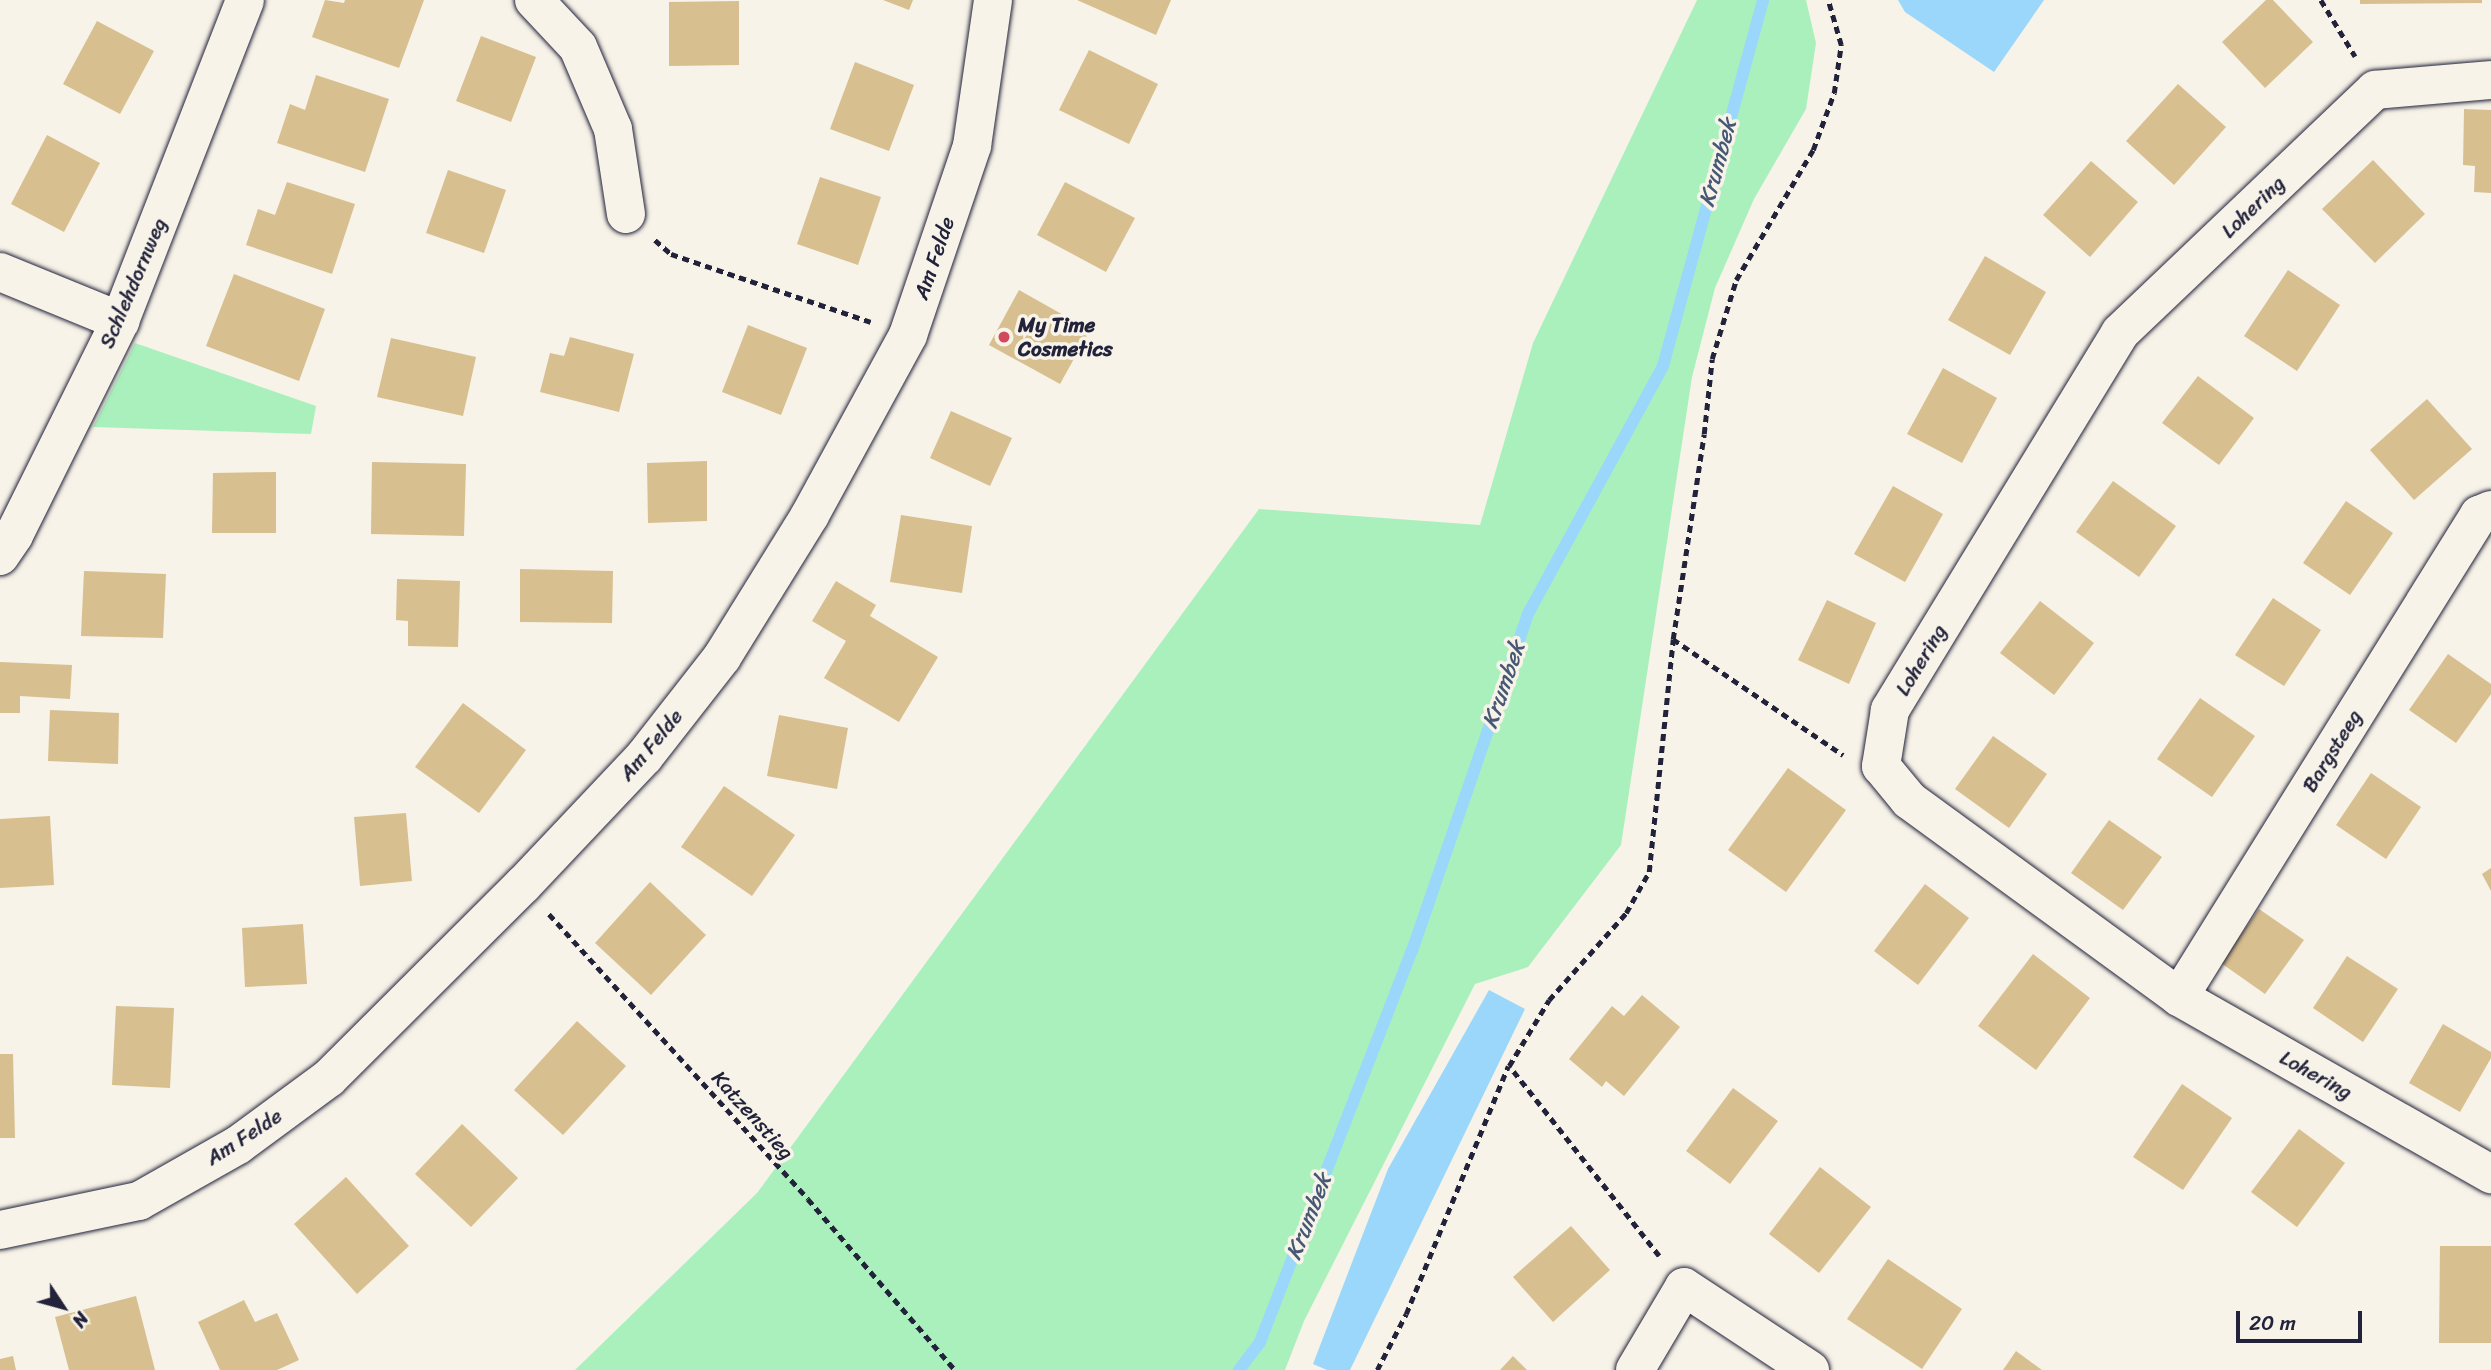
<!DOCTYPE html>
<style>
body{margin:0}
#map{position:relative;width:2491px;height:1370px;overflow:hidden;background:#f7f3e8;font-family:Sriracha,sans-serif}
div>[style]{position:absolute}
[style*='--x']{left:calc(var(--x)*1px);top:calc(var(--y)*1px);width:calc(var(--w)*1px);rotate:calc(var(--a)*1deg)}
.green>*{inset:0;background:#aaf0bd}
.water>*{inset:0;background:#9ad7fb}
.stream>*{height:12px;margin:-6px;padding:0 6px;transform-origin:6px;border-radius:6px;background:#9ad7fb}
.building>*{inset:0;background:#d8bf8f}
.path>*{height:4.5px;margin-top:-2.25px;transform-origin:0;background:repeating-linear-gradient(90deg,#22223b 0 7px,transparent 0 12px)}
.roads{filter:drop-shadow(0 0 2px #22223b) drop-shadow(0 0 2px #22223b)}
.street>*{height:38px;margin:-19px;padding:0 19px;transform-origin:19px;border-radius:19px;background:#f7f3e8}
.dots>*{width:19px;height:19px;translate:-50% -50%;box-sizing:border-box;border:4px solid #f7f3e8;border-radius:50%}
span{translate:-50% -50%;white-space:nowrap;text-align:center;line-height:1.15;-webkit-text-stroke:7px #f7f3e8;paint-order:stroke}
.street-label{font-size:21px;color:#22223b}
.poi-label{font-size:21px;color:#22223b;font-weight:700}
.left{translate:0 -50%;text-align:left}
.water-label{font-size:23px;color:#465875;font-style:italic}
.north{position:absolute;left:28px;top:1272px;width:70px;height:70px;-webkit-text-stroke:5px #f7f3e8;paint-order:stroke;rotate:126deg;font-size:19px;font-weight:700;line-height:28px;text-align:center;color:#22223b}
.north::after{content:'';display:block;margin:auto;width:24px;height:32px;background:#22223b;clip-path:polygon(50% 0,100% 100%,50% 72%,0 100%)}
.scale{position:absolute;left:2236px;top:1311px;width:126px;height:32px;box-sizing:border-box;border:4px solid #22223b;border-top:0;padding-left:9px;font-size:21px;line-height:24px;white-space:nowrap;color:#22223b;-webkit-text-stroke:5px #f7f3e8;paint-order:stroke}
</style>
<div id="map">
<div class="green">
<div style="clip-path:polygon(1697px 0,1806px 0,1816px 43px,1806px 109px,1754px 199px,1715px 288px,1692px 377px,1621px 845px,1528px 967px,1475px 984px,1304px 1321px,1285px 1370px,575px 1370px,757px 1193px,1259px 509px,1480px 525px,1533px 343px)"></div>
<div style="clip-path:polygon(135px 343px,316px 406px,311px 434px,93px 427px)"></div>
</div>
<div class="water">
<div style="clip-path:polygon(1898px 0,2044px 0,1994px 72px,1905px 12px)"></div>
<div style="clip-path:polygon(1489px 990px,1525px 1009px,1350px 1370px,1327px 1370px,1313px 1364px,1388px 1169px)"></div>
</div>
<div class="stream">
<div style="--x:1239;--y:1370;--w:35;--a:-53"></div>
<div style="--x:1260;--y:1342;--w:420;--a:-68.8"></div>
<div style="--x:1412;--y:951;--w:359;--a:-71"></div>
<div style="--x:1529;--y:612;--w:280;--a:-61.4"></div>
<div style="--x:1663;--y:366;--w:379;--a:-74.7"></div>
</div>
<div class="building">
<div style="clip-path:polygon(325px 0,344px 3px,345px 0,424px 0,399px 68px,312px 37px)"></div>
<div style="clip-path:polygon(883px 0,913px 0,909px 10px)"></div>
<div style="clip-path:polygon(1077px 0,1171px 0,1156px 35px)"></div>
<div style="clip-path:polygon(2266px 0,2273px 0,2313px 42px,2265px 88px,2222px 42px)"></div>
<div style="clip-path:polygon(2360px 0,2482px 0,2482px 3px,2360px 4px)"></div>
<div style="clip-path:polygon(739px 1px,739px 65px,669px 66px,669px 2px)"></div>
<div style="clip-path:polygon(97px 21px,154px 51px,120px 114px,63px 84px)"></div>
<div style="clip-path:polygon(481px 36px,536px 57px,511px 122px,456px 101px)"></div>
<div style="clip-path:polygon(1089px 50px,1158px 84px,1129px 144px,1059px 110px)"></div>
<div style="clip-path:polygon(855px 62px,914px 85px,889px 151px,830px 129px)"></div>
<div style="clip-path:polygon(316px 75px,389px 99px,365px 172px,277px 143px,290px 104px,305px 110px)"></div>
<div style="clip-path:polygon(2178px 84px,2226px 127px,2174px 185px,2126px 141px)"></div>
<div style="clip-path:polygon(2464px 109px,2491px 110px,2491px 193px,2474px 192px,2475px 166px,2463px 165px)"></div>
<div style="clip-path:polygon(47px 135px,100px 163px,64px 232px,11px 204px)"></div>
<div style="clip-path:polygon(2373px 160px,2425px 214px,2375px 263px,2322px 209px)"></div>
<div style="clip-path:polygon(2091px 161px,2138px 202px,2090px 257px,2043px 215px)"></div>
<div style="clip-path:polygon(448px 170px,506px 190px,484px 253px,426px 233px)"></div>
<div style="clip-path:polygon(820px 177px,881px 197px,858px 265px,797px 244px)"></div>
<div style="clip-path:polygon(287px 182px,355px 204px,332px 274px,246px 245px,258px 209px,275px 215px)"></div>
<div style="clip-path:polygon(1065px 182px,1135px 218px,1106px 272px,1037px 235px)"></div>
<div style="clip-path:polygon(1985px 256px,2046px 292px,2010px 355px,1948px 320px)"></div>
<div style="clip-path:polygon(2288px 270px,2340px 305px,2297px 371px,2244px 336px)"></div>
<div style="clip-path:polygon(234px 274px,325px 309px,299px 381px,206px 346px)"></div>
<div style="clip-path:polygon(1019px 290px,1090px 330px,1060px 384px,989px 345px)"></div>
<div style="clip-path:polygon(748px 325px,807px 348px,781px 415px,722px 392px)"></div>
<div style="clip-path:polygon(570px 337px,634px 354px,619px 412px,540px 392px,550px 353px,564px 356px)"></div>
<div style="clip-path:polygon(391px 338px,476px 357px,463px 416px,377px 397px)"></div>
<div style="clip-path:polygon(1943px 368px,1997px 398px,1962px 463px,1907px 434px)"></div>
<div style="clip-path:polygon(2198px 376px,2254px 418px,2219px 465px,2162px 423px)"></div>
<div style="clip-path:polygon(2427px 399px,2472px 449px,2414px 500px,2370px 450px)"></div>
<div style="clip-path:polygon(951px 411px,1012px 438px,990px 486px,930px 458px)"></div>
<div style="clip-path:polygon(707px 461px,707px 521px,648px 523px,647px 463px)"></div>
<div style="clip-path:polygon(372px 462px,466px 464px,464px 536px,371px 534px)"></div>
<div style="clip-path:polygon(276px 472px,276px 533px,212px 533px,213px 473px)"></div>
<div style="clip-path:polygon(2113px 481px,2176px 526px,2139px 577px,2076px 532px)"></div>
<div style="clip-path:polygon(1893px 486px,1943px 514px,1905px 582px,1854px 554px)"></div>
<div style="clip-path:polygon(2346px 501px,2393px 533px,2350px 595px,2303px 563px)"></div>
<div style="clip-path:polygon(901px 515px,972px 526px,962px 593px,890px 582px)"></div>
<div style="clip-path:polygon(520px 569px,613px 571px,612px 623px,520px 622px)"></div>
<div style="clip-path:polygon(84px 571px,166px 574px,163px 638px,81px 636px)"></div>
<div style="clip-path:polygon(397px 579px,460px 581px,458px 647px,408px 646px,408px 621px,396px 620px)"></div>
<div style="clip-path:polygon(836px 581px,876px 605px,870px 616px,938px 657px,899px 722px,824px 678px,846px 641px,812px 621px)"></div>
<div style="clip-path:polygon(2273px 598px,2321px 630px,2284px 686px,2235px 655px)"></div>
<div style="clip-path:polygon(1827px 600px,1876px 623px,1849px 684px,1798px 660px)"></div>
<div style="clip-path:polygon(2040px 601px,2094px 643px,2054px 695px,2000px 653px)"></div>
<div style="clip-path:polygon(2448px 654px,2491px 684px,2491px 694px,2456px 743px,2409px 710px)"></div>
<div style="clip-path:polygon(0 662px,72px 665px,70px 699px,20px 696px,20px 713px,0 713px)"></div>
<div style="clip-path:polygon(2200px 698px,2255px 736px,2212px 797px,2157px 759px)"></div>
<div style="clip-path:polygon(463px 703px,526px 750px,479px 813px,415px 767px)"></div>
<div style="clip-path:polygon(50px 710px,119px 713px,118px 764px,48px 761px)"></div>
<div style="clip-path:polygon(779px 715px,848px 728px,837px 789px,767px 776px)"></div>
<div style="clip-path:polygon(1993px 736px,2047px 774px,2009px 828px,1955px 789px)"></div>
<div style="clip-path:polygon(1788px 768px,1846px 810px,1786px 892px,1728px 850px)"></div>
<div style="clip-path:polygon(2371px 773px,2421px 807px,2386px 859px,2336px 825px)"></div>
<div style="clip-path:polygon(724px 786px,795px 835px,752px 896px,681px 847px)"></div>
<div style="clip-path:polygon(406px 813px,412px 881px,360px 886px,354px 817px)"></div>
<div style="clip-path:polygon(50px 816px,54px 885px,0 888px,0 819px)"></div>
<div style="clip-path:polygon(2109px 820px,2162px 857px,2123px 910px,2071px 873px)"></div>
<div style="clip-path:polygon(2491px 868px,2491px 891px,2482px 874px)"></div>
<div style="clip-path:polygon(650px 882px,706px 935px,651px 995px,595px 943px)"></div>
<div style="clip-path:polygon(1925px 884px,1969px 918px,1918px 985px,1874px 951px)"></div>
<div style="clip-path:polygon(2259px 909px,2304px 940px,2265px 994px,2221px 963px)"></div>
<div style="clip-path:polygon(303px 924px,307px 984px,245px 987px,242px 928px)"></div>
<div style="clip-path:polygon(2033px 954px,2090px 998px,2036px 1070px,1978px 1026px)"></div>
<div style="clip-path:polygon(2347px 956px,2398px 989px,2363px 1042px,2313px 1008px)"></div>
<div style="clip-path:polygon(1642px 995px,1680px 1027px,1624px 1096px,1606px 1081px,1602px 1087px,1569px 1059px,1612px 1006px,1624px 1016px)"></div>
<div style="clip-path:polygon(116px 1006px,174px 1008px,170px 1088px,112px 1085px)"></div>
<div style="clip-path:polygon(577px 1021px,626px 1066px,563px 1135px,514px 1090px)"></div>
<div style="clip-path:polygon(2443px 1024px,2491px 1052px,2491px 1058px,2460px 1112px,2409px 1083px)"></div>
<div style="clip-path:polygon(0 1054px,13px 1054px,15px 1138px,0 1138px)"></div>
<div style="clip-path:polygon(2182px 1084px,2232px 1118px,2183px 1190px,2133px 1157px)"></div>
<div style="clip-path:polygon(1733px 1088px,1778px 1121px,1730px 1184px,1686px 1151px)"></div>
<div style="clip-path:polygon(462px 1124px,518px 1178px,471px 1227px,415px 1174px)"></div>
<div style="clip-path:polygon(2299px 1129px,2345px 1163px,2297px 1227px,2251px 1192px)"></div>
<div style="clip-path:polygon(1820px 1167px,1871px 1207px,1819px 1273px,1769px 1234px)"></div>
<div style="clip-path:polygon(346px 1177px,409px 1246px,357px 1294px,294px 1224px)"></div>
<div style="clip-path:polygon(1571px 1226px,1610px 1270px,1553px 1322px,1513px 1277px)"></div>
<div style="clip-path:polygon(2440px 1246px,2491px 1246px,2491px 1343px,2439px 1343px)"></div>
<div style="clip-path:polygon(1888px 1259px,1962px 1309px,1922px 1369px,1847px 1319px)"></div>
<div style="clip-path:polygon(136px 1296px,155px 1370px,69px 1370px,55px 1317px)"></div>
<div style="clip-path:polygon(244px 1300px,255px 1322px,277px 1313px,299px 1360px,277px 1370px,220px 1370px,198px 1322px)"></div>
<div style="clip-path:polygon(2016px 1351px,2042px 1370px,2003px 1370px)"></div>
<div style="clip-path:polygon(13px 1356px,16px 1370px,0 1370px,0 1359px)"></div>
<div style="clip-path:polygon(1513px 1356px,1527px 1370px,1500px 1370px)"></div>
</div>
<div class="path">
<div style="--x:2321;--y:0;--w:66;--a:58.7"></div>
<div style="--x:655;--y:240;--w:21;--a:41"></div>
<div style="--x:671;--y:254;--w:211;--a:18.8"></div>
<div style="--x:1673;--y:639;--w:206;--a:34.3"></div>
<div style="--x:549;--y:914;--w:385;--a:47.7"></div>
<div style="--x:808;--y:1199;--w:225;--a:49.3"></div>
<div style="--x:1659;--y:1256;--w:242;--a:-128.3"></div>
<div style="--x:1509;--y:1066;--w:77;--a:-58.8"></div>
<div style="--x:1549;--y:1000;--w:116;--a:-48.5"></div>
<div style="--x:1626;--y:913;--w:47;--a:-60.7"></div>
<div style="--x:1649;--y:872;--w:234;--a:-84.1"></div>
<div style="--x:1673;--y:639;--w:207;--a:-81.4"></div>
<div style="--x:1704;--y:434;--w:75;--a:-83.9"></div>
<div style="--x:1712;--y:359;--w:83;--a:-73.1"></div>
<div style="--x:1736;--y:280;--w:151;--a:-59.4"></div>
<div style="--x:1813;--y:150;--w:61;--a:-69.8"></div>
<div style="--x:1834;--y:93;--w:49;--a:-81.7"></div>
<div style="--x:1841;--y:45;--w:47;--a:-106.1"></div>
<div style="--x:1377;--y:1370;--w:63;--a:-62.6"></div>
<div style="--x:1406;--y:1314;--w:268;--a:-67.6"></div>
</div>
<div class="roads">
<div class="street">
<div style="--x:534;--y:0;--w:64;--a:46.9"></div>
<div style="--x:578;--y:47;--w:89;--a:66.9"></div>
<div style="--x:613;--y:129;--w:86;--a:81.3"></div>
<div style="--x:2491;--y:80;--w:116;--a:175.1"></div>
<div style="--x:2375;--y:90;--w:352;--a:136.4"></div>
<div style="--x:2120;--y:333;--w:442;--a:121.4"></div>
<div style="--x:1890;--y:710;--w:57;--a:99.1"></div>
<div style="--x:1881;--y:766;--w:44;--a:50.5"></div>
<div style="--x:1909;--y:800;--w:334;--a:36.1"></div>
<div style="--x:2179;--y:997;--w:359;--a:29.6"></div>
<div style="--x:0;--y:272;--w:130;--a:22.2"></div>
<div style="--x:0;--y:556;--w:25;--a:-56"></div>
<div style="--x:14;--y:535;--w:239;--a:-63.6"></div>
<div style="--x:120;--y:321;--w:344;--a:-68.7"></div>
<div style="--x:2179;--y:997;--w:568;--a:-58.1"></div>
<div style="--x:2479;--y:515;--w:13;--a:-23"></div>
<div style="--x:0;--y:1230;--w:142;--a:-11.8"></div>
<div style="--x:139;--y:1201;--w:114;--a:-29.5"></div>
<div style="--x:238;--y:1145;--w:113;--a:-36.4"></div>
<div style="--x:329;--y:1078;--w:274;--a:-44.9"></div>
<div style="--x:523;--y:885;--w:176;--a:-46.6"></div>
<div style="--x:644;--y:757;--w:127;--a:-52"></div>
<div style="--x:722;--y:657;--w:167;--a:-58.2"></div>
<div style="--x:810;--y:515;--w:205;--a:-61.4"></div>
<div style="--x:908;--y:335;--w:200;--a:-71.3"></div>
<div style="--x:972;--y:146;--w:148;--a:-81.8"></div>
<div style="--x:1635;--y:1370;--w:96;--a:-59.4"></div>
<div style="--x:1684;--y:1287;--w:151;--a:33.4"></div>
</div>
</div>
<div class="dots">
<div style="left:1004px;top:337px;background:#d1495b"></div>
</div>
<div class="street-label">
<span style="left:2253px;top:207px;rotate:-44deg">Lohering</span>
<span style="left:934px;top:258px;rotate:-71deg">Am Felde</span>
<span style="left:133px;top:283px;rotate:-67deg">Schlehdornweg</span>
<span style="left:1921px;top:660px;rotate:-59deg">Lohering</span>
<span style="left:651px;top:745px;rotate:-50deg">Am Felde</span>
<span style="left:2332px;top:751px;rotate:-58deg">Bargsteeg</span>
<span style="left:2316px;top:1075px;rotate:29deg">Lohering</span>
<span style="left:753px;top:1115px;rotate:48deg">Katzenstieg</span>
<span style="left:244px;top:1137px;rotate:-33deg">Am Felde</span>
</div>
<div class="poi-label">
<span class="left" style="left:1018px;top:337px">My Time<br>Cosmetics</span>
</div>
<div class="water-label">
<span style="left:1718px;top:163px;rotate:-75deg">Krumbek</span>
<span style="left:1504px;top:685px;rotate:-71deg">Krumbek</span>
<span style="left:1309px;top:1217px;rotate:-69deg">Krumbek</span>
</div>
<div class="north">N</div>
<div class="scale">20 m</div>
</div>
